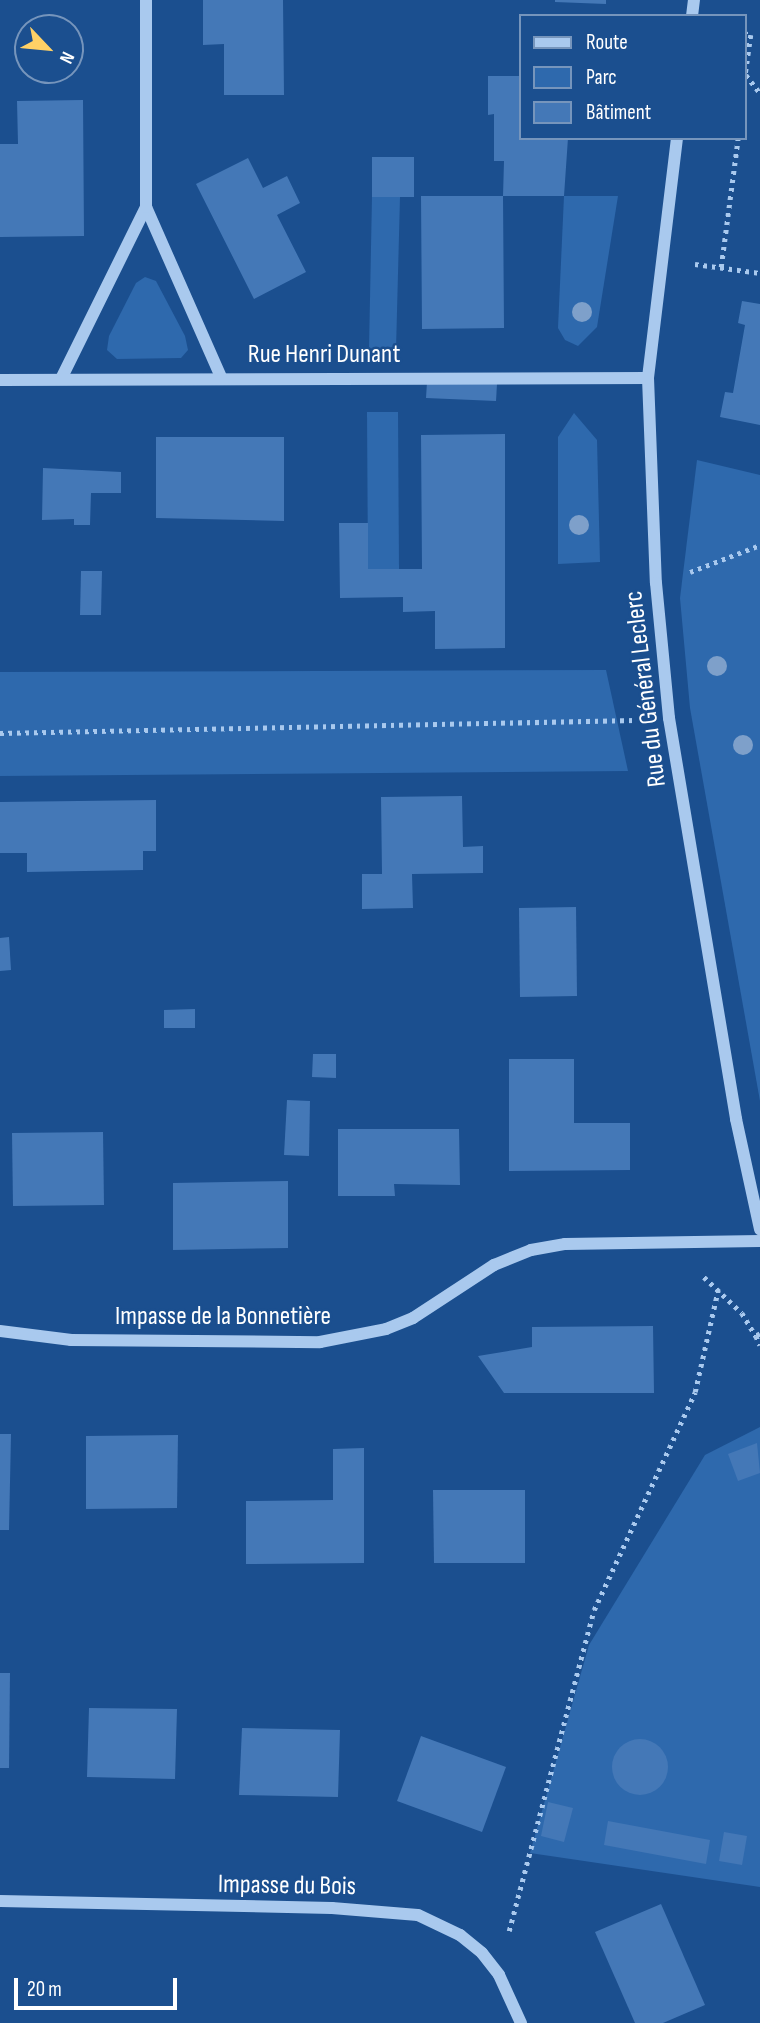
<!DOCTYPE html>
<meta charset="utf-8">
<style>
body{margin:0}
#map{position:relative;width:760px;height:2023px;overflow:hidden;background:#1b4f8f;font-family:"Sofia Sans Condensed",sans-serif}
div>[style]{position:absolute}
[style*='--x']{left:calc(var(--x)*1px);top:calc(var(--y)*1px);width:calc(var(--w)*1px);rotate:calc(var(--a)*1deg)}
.green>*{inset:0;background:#2e69ad}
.building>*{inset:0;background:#4478b7}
.round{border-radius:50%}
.path>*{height:4.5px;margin-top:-2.25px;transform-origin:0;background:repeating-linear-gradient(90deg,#a9c9ee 0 3.5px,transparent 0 8.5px)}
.minor>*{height:12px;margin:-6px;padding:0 6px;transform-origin:6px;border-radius:6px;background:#a9c9ee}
.trees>*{width:20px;height:20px;margin:-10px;border-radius:50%;background:#7ea0ca}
span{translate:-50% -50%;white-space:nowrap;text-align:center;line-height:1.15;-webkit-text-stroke:5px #1b4f8f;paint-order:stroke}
.street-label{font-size:26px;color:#fff}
.legend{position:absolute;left:519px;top:14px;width:228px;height:126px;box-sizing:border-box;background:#1b4f8f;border:2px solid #7695bc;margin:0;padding:9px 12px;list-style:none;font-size:21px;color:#fff}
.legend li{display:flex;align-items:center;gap:14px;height:35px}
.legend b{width:35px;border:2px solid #7695bc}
.north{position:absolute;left:14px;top:14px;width:70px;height:70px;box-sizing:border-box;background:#1b4f8f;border:2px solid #7695bc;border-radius:50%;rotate:116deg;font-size:19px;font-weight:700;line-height:28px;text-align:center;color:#fff}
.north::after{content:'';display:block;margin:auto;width:24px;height:32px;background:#ffd166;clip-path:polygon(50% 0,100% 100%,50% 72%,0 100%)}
.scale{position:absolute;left:14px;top:1978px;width:163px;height:32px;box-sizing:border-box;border:4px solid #fff;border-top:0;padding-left:9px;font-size:21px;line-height:24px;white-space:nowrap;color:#fff;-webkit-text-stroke:5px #1b4f8f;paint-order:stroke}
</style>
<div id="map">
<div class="green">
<div style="clip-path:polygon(564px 196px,618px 196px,597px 327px,578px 346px,565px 340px,558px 328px)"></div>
<div style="clip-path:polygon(372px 197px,400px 197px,396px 350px,369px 350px)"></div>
<div style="clip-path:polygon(145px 277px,156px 281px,185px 336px,188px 350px,181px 358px,117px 359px,107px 350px,109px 336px,136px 283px)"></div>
<div style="clip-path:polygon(367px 412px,398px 412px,399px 569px,368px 569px)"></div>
<div style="clip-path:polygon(574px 413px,597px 440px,600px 562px,558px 564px,558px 437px)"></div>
<div style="clip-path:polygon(697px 460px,760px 475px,760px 1101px,690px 708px,680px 598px)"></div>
<div style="clip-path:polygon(606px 670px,628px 771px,0 776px,0 672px)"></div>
<div style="clip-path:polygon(760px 1427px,760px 1887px,530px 1853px,589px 1645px,705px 1455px)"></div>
</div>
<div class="building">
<div style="clip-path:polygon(203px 0,283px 0,284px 95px,224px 95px,224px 44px,203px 45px)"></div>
<div style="clip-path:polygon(555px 0,606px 0,606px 4px,555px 2px)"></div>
<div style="clip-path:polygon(488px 76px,520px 76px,520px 138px,568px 138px,564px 196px,503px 196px,504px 328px,422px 329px,421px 196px,503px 196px,504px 161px,494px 161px,494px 114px,488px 115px)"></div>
<div style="clip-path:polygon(83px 100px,84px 236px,0 237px,0 144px,18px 144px,17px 101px)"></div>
<div style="clip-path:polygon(372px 157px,414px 157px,414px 197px,372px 197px)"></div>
<div style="clip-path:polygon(248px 158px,263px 188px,287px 176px,300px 203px,277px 215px,306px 272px,254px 299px,196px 184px)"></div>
<div style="clip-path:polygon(742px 301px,760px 304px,760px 425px,720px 417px,725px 392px,733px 393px,745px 325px,738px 323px)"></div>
<div style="clip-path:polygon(427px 382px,497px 384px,496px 401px,426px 398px)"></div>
<div style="clip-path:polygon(505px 434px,505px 648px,435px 649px,435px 611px,403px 612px,403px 597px,340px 598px,339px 523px,368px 523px,368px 569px,422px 569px,421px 435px)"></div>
<div style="clip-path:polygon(156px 437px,284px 437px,284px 521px,156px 518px)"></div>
<div style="clip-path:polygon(43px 468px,121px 472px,121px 493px,91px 493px,90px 525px,74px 525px,74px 519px,42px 520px)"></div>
<div style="clip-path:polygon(81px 571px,102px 571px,101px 615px,80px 615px)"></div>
<div style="clip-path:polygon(462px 796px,463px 847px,483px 846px,483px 873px,412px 874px,413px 908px,362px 909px,362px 874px,382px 874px,381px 797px)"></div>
<div style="clip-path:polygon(156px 800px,156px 851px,143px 851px,143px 870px,27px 872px,27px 853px,0 853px,0 802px)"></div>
<div style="clip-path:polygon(576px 907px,577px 996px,520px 997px,519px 908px)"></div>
<div style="clip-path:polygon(9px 937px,11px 970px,0 971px,0 938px)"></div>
<div style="clip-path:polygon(195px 1009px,195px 1028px,164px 1028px,164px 1010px)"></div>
<div style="clip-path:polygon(313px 1054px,336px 1054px,336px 1078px,312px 1077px)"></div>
<div style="clip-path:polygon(509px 1059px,574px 1059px,574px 1123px,630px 1123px,630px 1170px,509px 1171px)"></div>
<div style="clip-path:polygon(287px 1100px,310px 1101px,309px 1156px,284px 1155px)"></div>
<div style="clip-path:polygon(338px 1129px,459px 1129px,460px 1185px,394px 1184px,395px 1196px,338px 1196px)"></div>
<div style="clip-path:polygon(103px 1132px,104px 1205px,13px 1206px,12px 1133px)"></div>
<div style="clip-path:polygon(288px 1181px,288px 1248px,173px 1250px,173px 1183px)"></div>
<div style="clip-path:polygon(653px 1326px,654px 1393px,504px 1393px,478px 1356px,532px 1347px,532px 1327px)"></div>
<div style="clip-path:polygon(0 1434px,11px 1434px,9px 1530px,0 1530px)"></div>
<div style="clip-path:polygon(178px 1435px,177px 1508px,86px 1509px,86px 1436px)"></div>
<div style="clip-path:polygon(757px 1443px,760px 1473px,738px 1481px,728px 1454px)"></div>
<div style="clip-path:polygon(364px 1448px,364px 1563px,246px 1564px,246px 1501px,333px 1500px,333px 1449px)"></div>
<div style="clip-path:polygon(433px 1490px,525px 1490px,525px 1563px,434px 1563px)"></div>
<div style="clip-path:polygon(0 1673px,10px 1673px,9px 1768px,0 1768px)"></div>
<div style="clip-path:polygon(89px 1708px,177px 1709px,175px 1779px,87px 1777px)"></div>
<div style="clip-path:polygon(242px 1728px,340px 1730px,338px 1797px,239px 1795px)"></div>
<div style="clip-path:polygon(421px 1736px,506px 1767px,482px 1832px,397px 1801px)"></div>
<div class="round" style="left:612px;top:1739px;width:56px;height:56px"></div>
<div style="clip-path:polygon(548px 1802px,573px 1808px,564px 1842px,541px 1836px)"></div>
<div style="clip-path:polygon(608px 1821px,710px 1840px,706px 1864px,604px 1845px)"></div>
<div style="clip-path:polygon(724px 1832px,747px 1836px,742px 1865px,719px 1861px)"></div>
<div style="clip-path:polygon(661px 1904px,705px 2005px,663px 2023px,635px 2023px,595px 1932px)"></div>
</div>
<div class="path">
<div style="--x:744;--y:33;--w:7;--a:16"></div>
<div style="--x:751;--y:35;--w:50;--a:98"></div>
<div style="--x:746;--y:75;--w:23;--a:52"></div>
<div style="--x:695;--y:264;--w:66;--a:7.9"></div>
<div style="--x:721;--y:267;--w:130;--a:-82.5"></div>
<div style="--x:690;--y:572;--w:75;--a:-21.1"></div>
<div style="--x:0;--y:733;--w:636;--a:-1.17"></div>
<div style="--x:704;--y:1277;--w:52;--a:43.5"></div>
<div style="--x:742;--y:1313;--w:27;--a:59"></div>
<div style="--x:760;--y:1334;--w:4;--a:153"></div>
<div style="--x:756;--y:1336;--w:10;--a:66"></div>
<div style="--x:509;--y:1931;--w:332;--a:-75.2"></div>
<div style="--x:594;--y:1610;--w:240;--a:-65.1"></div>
<div style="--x:695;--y:1392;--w:105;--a:-77.3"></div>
</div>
<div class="minor">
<div style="--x:692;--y:16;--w:16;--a:-83"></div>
<div style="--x:677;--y:138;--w:242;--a:96.9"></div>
<div style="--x:648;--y:378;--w:205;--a:87.8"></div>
<div style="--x:656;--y:583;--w:136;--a:84.5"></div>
<div style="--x:669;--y:718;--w:407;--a:80.5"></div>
<div style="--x:736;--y:1119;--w:113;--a:77.7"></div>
<div style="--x:146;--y:207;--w:186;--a:66.2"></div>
<div style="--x:62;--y:377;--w:190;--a:-63.7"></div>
<div style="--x:146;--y:207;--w:207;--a:-90"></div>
<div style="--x:0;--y:380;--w:648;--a:-0.18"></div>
<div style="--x:0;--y:1331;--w:72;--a:7.2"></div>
<div style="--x:71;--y:1340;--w:249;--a:0.5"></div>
<div style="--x:320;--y:1342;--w:67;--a:-11.1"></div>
<div style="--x:386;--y:1329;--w:29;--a:-22"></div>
<div style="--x:413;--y:1318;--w:97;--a:-33.2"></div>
<div style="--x:494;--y:1265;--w:40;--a:-22"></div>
<div style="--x:531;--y:1250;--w:35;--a:-10"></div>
<div style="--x:565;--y:1244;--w:195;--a:-0.9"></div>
<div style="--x:0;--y:1901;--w:332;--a:1.2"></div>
<div style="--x:332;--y:1908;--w:86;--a:4.7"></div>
<div style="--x:418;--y:1915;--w:47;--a:25.5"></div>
<div style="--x:460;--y:1935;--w:28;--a:39"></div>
<div style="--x:482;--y:1953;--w:28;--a:52"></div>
<div style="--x:499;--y:1975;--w:53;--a:65.4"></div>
</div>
<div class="trees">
<div style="left:582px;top:312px"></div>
<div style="left:579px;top:525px"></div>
<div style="left:717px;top:666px"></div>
<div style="left:743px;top:745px"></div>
</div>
<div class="street-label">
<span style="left:324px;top:355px">Rue Henri Dunant</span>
<span style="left:646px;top:689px;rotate:-97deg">Rue du Général Leclerc</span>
<span style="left:223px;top:1317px">Impasse de la Bonnetière</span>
<span style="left:287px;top:1886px;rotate:1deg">Impasse du Bois</span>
</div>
<ul class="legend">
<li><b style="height:9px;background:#a9c9ee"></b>Route</li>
<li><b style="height:19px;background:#2e69ad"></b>Parc</li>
<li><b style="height:19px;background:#4478b7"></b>Bâtiment</li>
</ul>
<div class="north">N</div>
<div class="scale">20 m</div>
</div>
